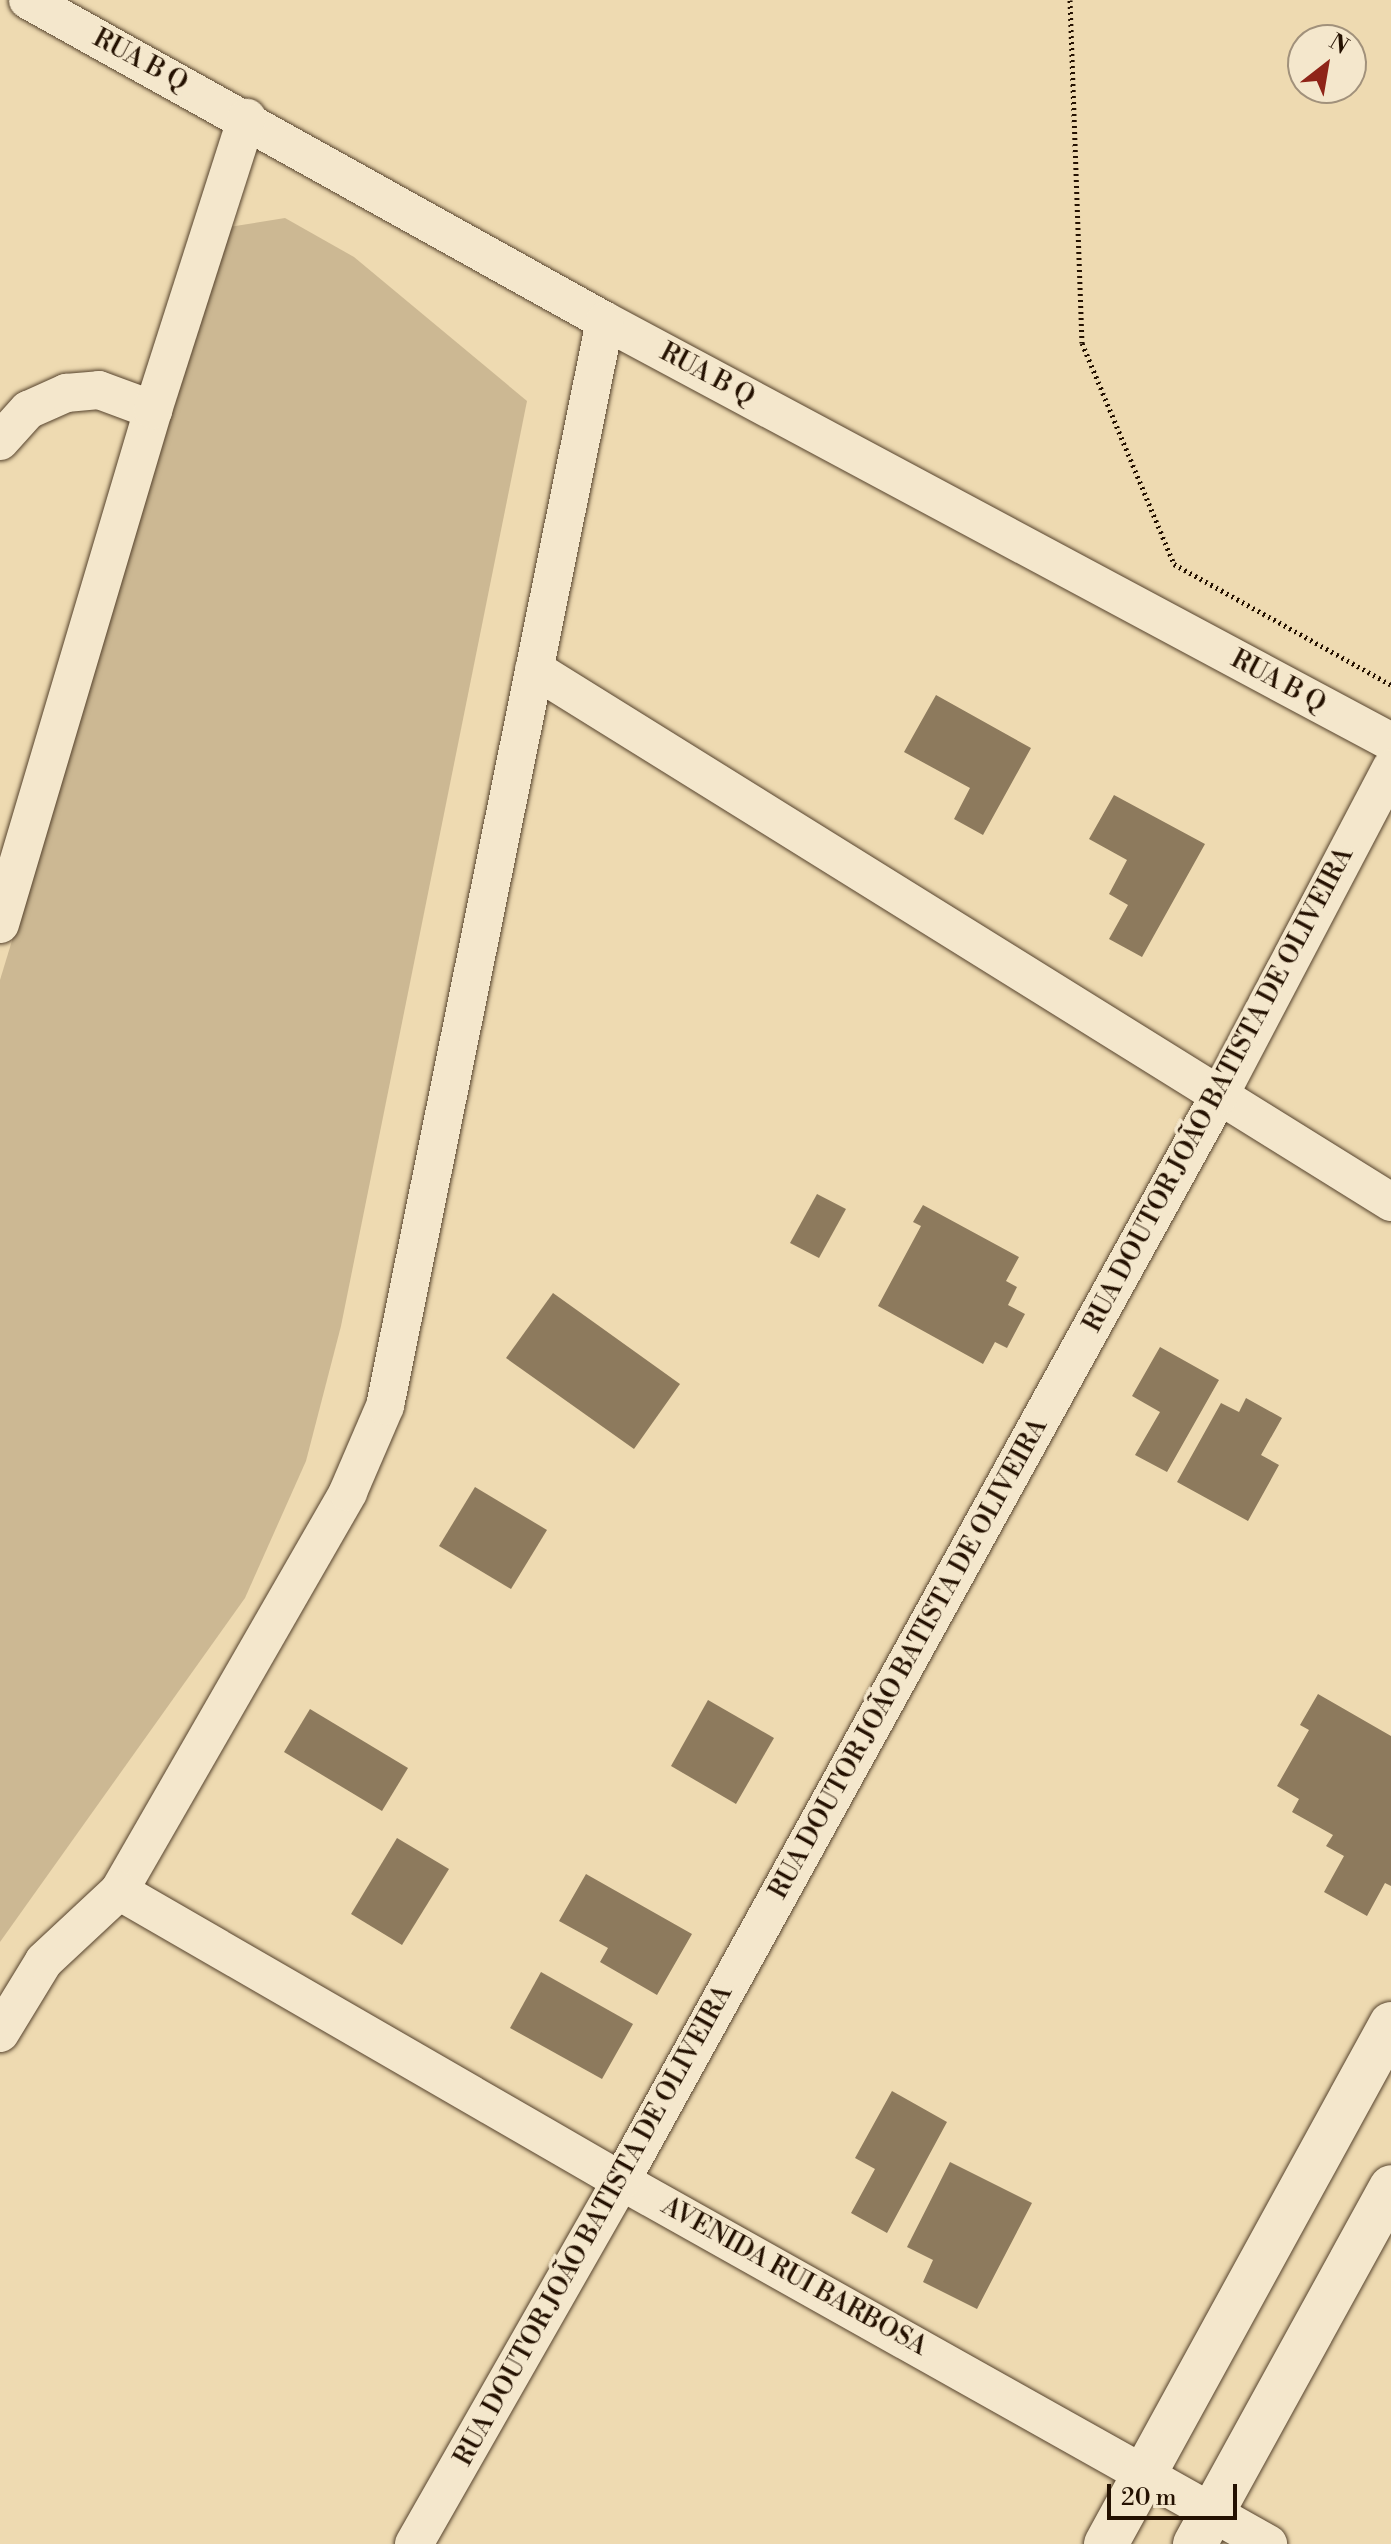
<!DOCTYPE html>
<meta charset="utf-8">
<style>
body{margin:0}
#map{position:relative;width:1391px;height:2544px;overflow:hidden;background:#eedab1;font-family:"Libre Bodoni",serif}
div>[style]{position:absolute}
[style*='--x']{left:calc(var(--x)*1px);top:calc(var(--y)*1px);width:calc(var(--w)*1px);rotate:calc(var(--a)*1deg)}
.green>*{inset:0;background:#ccb893}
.building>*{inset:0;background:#8d7a5d}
.path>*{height:5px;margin-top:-2.5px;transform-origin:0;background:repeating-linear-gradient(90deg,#241101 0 2px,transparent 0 6px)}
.roads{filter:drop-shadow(0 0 2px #56432d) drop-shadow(0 0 2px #56432d)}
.minor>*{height:38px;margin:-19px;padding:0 19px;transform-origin:19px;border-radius:19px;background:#f4e7cc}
.tertiary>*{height:44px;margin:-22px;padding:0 22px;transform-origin:22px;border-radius:22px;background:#f4e7cc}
span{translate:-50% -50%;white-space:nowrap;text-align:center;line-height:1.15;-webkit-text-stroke:7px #f4e7cc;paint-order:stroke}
.street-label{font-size:26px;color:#241101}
.north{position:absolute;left:1287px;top:24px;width:80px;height:80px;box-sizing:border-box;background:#f4e7cc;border:2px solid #a1917b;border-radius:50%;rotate:31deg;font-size:22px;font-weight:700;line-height:32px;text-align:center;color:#241101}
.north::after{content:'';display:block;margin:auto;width:28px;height:36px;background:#8f2418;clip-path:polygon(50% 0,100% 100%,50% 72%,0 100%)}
.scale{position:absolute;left:1107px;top:2484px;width:130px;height:36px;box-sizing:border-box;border:4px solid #241101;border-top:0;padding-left:10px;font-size:24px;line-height:28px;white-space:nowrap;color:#241101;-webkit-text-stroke:6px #f4e7cc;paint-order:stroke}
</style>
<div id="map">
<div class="green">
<div style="clip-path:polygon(285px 218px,354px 257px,527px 401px,341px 1326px,306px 1461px,245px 1598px,0 1942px,0 980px,229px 227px)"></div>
</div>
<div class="building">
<div style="clip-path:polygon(936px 695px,1031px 748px,983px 835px,954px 819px,970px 788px,904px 752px)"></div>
<div style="clip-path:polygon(1114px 795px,1205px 844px,1142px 957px,1109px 939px,1128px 905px,1109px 894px,1127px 860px,1089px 839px)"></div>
<div style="clip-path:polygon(817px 1194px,846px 1209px,819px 1258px,790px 1243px)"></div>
<div style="clip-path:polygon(923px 1205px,1019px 1257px,1006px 1281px,1017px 1287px,1008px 1305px,1025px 1314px,1007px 1348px,995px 1342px,983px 1364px,878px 1306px,921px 1226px,913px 1222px)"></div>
<div style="clip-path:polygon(553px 1293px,680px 1384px,634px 1449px,506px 1358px)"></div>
<div style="clip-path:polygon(1160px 1347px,1219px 1380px,1167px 1472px,1135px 1455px,1160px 1412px,1132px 1396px)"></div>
<div style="clip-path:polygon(1246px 1398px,1282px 1418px,1261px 1455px,1279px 1465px,1248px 1521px,1177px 1482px,1221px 1403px,1239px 1412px)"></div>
<div style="clip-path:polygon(475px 1487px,547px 1530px,511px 1589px,439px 1546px)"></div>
<div style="clip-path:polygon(1318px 1694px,1391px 1736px,1391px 1886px,1385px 1883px,1367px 1916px,1324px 1892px,1344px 1856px,1326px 1846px,1333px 1835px,1292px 1812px,1299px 1799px,1277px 1786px,1309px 1730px,1300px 1725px)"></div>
<div style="clip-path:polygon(708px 1700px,774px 1738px,736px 1804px,671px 1766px)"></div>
<div style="clip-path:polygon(310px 1709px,408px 1768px,382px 1811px,284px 1752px)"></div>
<div style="clip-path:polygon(397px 1838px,449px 1869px,402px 1945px,351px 1914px)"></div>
<div style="clip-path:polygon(586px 1874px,692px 1934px,657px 1995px,600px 1962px,608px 1948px,559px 1921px)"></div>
<div style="clip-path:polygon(541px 1972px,633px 2024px,602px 2079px,510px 2028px)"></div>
<div style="clip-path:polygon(892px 2091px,947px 2122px,887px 2233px,851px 2213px,875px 2169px,855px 2158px)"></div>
<div style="clip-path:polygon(950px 2162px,1032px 2203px,977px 2309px,923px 2282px,933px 2260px,907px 2247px)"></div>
</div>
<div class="path">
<div style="--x:1070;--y:0;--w:343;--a:88"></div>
<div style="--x:1082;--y:343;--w:239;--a:67.4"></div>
<div style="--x:1174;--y:564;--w:248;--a:29.1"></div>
</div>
<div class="roads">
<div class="minor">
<div style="--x:28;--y:0;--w:660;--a:29.09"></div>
<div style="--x:605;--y:321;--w:892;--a:28.17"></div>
<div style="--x:0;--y:441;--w:42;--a:-47.9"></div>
<div style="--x:28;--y:410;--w:42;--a:-24.1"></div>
<div style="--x:66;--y:393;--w:33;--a:-5"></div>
<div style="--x:99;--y:390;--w:58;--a:20.3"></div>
<div style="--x:534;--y:669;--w:1009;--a:31.88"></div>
<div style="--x:0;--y:924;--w:536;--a:-73.42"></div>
<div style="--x:153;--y:410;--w:307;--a:-72.2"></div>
<div style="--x:119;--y:1891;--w:460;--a:-60.1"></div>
<div style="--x:348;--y:1492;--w:94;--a:-66.7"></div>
<div style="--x:385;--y:1406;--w:1107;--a:-78.54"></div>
<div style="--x:0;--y:2033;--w:84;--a:-58.6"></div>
<div style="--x:44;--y:1961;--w:103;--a:-43"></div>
<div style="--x:119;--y:1891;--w:580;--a:30.01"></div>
<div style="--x:621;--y:2181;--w:742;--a:29.29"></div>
<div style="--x:414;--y:2544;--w:418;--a:-60.3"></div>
<div style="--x:621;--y:2181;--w:1239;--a:-61.14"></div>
<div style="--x:1219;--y:1096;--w:370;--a:-62.3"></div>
</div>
<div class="tertiary">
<div style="--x:1106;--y:2544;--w:593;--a:-61.27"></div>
<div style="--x:1195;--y:2544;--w:407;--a:-61.2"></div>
</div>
</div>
<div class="street-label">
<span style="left:140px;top:61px;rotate:28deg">RUA B Q</span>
<span style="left:707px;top:375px;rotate:28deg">RUA B Q</span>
<span style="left:1278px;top:682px;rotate:28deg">RUA B Q</span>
<span style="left:1219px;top:1090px;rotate:-62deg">RUA DOUTOR JOÃO BATISTA DE OLIVEIRA</span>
<span style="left:909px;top:1659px;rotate:-61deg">RUA DOUTOR JOÃO BATISTA DE OLIVEIRA</span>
<span style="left:594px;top:2226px;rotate:-61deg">RUA DOUTOR JOÃO BATISTA DE OLIVEIRA</span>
<span style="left:794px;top:2277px;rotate:29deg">AVENIDA RUI BARBOSA</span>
</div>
<div class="north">N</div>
<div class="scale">20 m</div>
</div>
